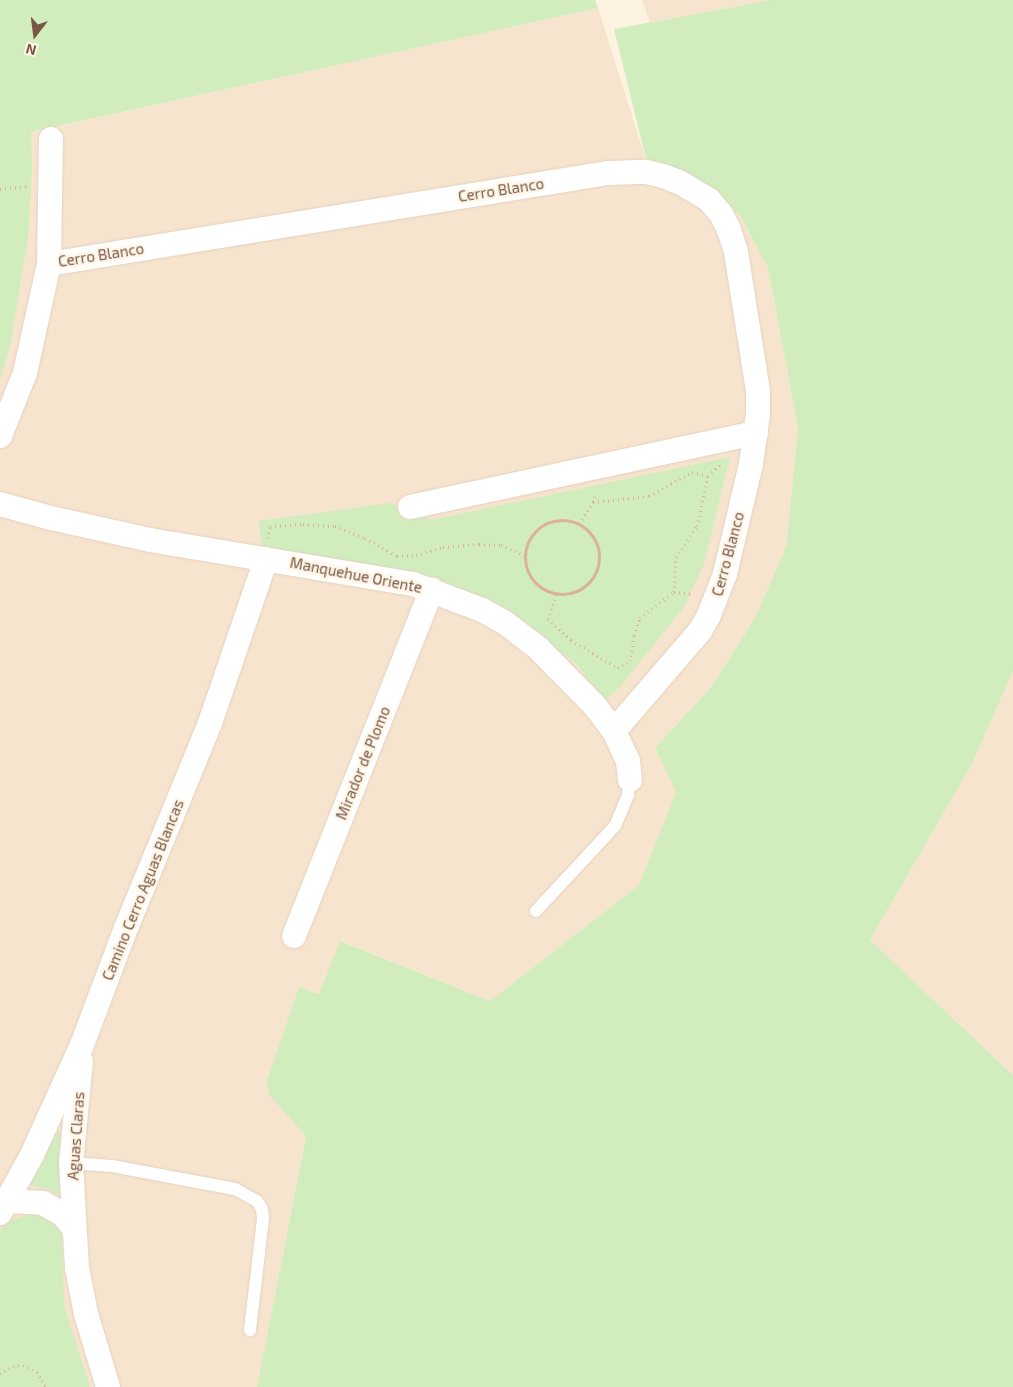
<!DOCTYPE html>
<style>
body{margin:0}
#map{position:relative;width:1013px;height:1387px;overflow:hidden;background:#fef3e0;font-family:"Exo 2",sans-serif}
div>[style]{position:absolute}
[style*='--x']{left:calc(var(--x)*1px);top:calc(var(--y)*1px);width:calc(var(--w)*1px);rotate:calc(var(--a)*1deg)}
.residential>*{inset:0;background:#f6e4ce}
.green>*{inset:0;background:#d1edbe}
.path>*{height:3px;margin-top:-1.5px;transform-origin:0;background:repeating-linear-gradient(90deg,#dab299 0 1px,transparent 0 5px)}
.path>.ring{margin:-1.5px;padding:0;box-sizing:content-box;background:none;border:3px solid #dab299;border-radius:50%}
.roads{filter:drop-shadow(0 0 1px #e5d0be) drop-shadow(0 0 1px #e5d0be)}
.service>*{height:12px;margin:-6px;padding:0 6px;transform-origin:6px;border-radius:6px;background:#fff}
.minor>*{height:24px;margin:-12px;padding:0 12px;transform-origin:12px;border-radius:12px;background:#fff}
span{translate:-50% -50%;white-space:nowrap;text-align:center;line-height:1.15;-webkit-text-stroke:5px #fff6e8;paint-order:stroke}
.street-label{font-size:15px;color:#775745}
.north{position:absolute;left:10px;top:10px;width:50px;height:50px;-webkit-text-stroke:4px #fff6e8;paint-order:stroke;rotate:195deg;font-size:14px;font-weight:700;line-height:20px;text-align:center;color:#775745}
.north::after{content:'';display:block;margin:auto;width:18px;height:22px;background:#775745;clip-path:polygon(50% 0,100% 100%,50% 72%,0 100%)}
</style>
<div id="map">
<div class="residential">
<div style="clip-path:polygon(642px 0,771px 0,650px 22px)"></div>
<div style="clip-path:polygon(598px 8px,647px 163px,693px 178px,740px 215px,768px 268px,798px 428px,786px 547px,755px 618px,712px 686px,655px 748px,677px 791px,639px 885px,490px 1001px,341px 941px,319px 994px,299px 987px,269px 1095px,306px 1135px,257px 1387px,0 1387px,0 139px)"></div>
<div style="clip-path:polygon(1013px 671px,1013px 1075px,870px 940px,972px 764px)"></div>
</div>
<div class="green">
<div style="clip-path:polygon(0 0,595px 0,598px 8px,31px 132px,32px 168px,28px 238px,10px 347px,0 380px)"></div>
<div style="clip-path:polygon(771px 0,1013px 0,1013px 671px,972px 764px,870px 940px,1013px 1075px,1013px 1387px,257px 1387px,306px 1136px,269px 1095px,267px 1081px,299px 987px,319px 994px,340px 941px,490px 1001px,639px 885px,676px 792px,655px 748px,712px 686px,755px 618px,786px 547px,798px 428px,768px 268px,740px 215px,693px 178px,647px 163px,614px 29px)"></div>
<div style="clip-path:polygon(730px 457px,704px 564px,684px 607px,620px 687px,605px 700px,577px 665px,511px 613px,433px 577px,262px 549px,259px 521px,390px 503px,431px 520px)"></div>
<div style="clip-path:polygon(57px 1132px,60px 1132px,61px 1136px,60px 1192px,56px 1194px,48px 1189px,31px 1186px,31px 1181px)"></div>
<div style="clip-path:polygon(36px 1213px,62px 1224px,64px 1305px,90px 1387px,0 1387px,0 1232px,6px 1221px)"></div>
</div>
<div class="path">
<div style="--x:0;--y:189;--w:27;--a:-6"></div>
<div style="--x:593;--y:502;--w:56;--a:-6.1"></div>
<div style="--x:649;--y:496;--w:49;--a:-29.2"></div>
<div style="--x:692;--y:472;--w:16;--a:14"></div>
<div class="ring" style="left:525px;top:520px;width:71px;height:71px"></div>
<div style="--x:580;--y:524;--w:26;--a:-59"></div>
<div style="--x:593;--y:502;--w:10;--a:-73"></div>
<div style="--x:268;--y:538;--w:12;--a:-81"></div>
<div style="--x:270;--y:526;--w:33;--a:-3"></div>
<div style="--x:303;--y:524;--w:32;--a:4"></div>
<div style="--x:335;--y:526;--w:32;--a:22"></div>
<div style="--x:365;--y:538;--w:37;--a:29"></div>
<div style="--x:397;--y:556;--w:19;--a:-3"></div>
<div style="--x:416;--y:555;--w:28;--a:-17"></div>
<div style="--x:443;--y:547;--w:36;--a:-5"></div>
<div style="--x:479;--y:544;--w:22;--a:3"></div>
<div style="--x:501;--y:545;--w:25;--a:23"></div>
<div style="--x:674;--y:592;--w:20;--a:6"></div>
<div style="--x:548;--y:619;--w:31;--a:42"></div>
<div style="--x:571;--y:640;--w:55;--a:30.8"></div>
<div style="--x:618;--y:668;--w:14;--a:-30"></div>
<div style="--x:630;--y:661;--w:26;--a:-81"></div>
<div style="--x:634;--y:635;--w:18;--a:-71"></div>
<div style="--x:640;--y:618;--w:43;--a:-37.4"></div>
<div style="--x:674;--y:592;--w:35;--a:-87"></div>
<div style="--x:676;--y:557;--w:37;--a:-56"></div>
<div style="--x:697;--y:526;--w:51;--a:-77.6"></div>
<div style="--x:708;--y:476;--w:16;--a:-43"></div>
<div style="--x:548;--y:619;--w:26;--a:-72"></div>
<div style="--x:0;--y:1374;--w:15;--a:-32"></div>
<div style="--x:13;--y:1366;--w:10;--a:-6"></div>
<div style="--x:23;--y:1365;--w:16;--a:27"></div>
<div style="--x:37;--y:1372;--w:17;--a:59"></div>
</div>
<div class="roads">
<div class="service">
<div style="--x:536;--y:911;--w:116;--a:-47.1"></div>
<div style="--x:615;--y:826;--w:34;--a:-67"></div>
<div style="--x:628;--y:795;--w:15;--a:-82"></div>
<div style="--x:71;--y:1163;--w:41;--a:4.2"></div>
<div style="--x:112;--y:1166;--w:125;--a:10.6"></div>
<div style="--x:235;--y:1189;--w:25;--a:29"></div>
<div style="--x:257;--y:1201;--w:9;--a:58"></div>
<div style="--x:262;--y:1209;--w:10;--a:84"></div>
<div style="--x:263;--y:1219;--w:112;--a:96.7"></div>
</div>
<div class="minor">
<div style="--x:49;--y:264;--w:566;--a:-9.25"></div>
<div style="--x:608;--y:173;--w:38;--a:-2"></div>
<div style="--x:646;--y:172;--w:17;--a:13"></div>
<div style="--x:663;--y:176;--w:19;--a:21"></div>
<div style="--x:681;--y:183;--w:33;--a:31"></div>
<div style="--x:709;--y:200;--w:18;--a:49"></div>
<div style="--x:721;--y:214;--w:18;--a:63"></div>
<div style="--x:729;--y:230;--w:23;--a:72"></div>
<div style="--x:736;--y:252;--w:141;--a:81"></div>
<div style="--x:758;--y:391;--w:23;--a:90"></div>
<div style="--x:758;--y:414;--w:50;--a:98"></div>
<div style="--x:751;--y:464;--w:113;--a:103.3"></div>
<div style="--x:725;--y:574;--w:44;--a:111.3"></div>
<div style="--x:709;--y:615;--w:18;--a:119"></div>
<div style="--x:700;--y:631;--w:132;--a:130.7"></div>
<div style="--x:0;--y:436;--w:68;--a:-68.4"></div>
<div style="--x:25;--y:373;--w:112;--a:-77.6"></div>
<div style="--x:49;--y:264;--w:125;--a:-89.1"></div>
<div style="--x:0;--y:504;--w:53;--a:15.4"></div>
<div style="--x:51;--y:518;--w:101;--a:12.5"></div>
<div style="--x:150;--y:540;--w:267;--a:9.5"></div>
<div style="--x:413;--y:584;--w:74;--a:20.6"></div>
<div style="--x:482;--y:610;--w:25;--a:29"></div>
<div style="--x:504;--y:622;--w:43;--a:37.4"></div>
<div style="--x:538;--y:648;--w:81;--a:45.5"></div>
<div style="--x:595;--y:706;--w:31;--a:53"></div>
<div style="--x:614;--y:731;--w:33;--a:65"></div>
<div style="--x:628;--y:761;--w:19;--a:84"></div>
<div style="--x:410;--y:507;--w:354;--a:-12.1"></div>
<div style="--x:294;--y:936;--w:373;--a:-68.3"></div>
<div style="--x:81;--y:1061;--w:102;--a:95.6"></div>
<div style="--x:71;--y:1163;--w:105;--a:86.7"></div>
<div style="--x:77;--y:1268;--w:47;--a:78.9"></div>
<div style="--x:86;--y:1314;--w:76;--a:73.2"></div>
<div style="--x:7;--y:1201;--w:36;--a:3"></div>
<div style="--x:43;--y:1203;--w:22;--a:30"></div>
<div style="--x:62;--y:1214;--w:18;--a:49"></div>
<div style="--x:0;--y:1213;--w:66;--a:-61.1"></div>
<div style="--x:32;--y:1155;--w:121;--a:-65.6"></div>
<div style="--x:82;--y:1045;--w:125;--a:-69.4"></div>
<div style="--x:126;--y:928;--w:222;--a:-67.7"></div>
<div style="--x:210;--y:723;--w:173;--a:-71.1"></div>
</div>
</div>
<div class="street-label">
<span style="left:501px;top:190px;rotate:-9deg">Cerro Blanco</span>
<span style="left:101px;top:255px;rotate:-9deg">Cerro Blanco</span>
<span style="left:728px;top:554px;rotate:-75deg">Cerro Blanco</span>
<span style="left:356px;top:575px;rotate:11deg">Manquehue Oriente</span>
<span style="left:363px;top:763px;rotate:-68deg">Mirador de Plomo</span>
<span style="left:143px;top:890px;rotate:-68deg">Camino Cerro Aguas Blancas</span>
<span style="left:76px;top:1136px;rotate:-86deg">Aguas Claras</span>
</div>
<div class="north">N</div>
</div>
